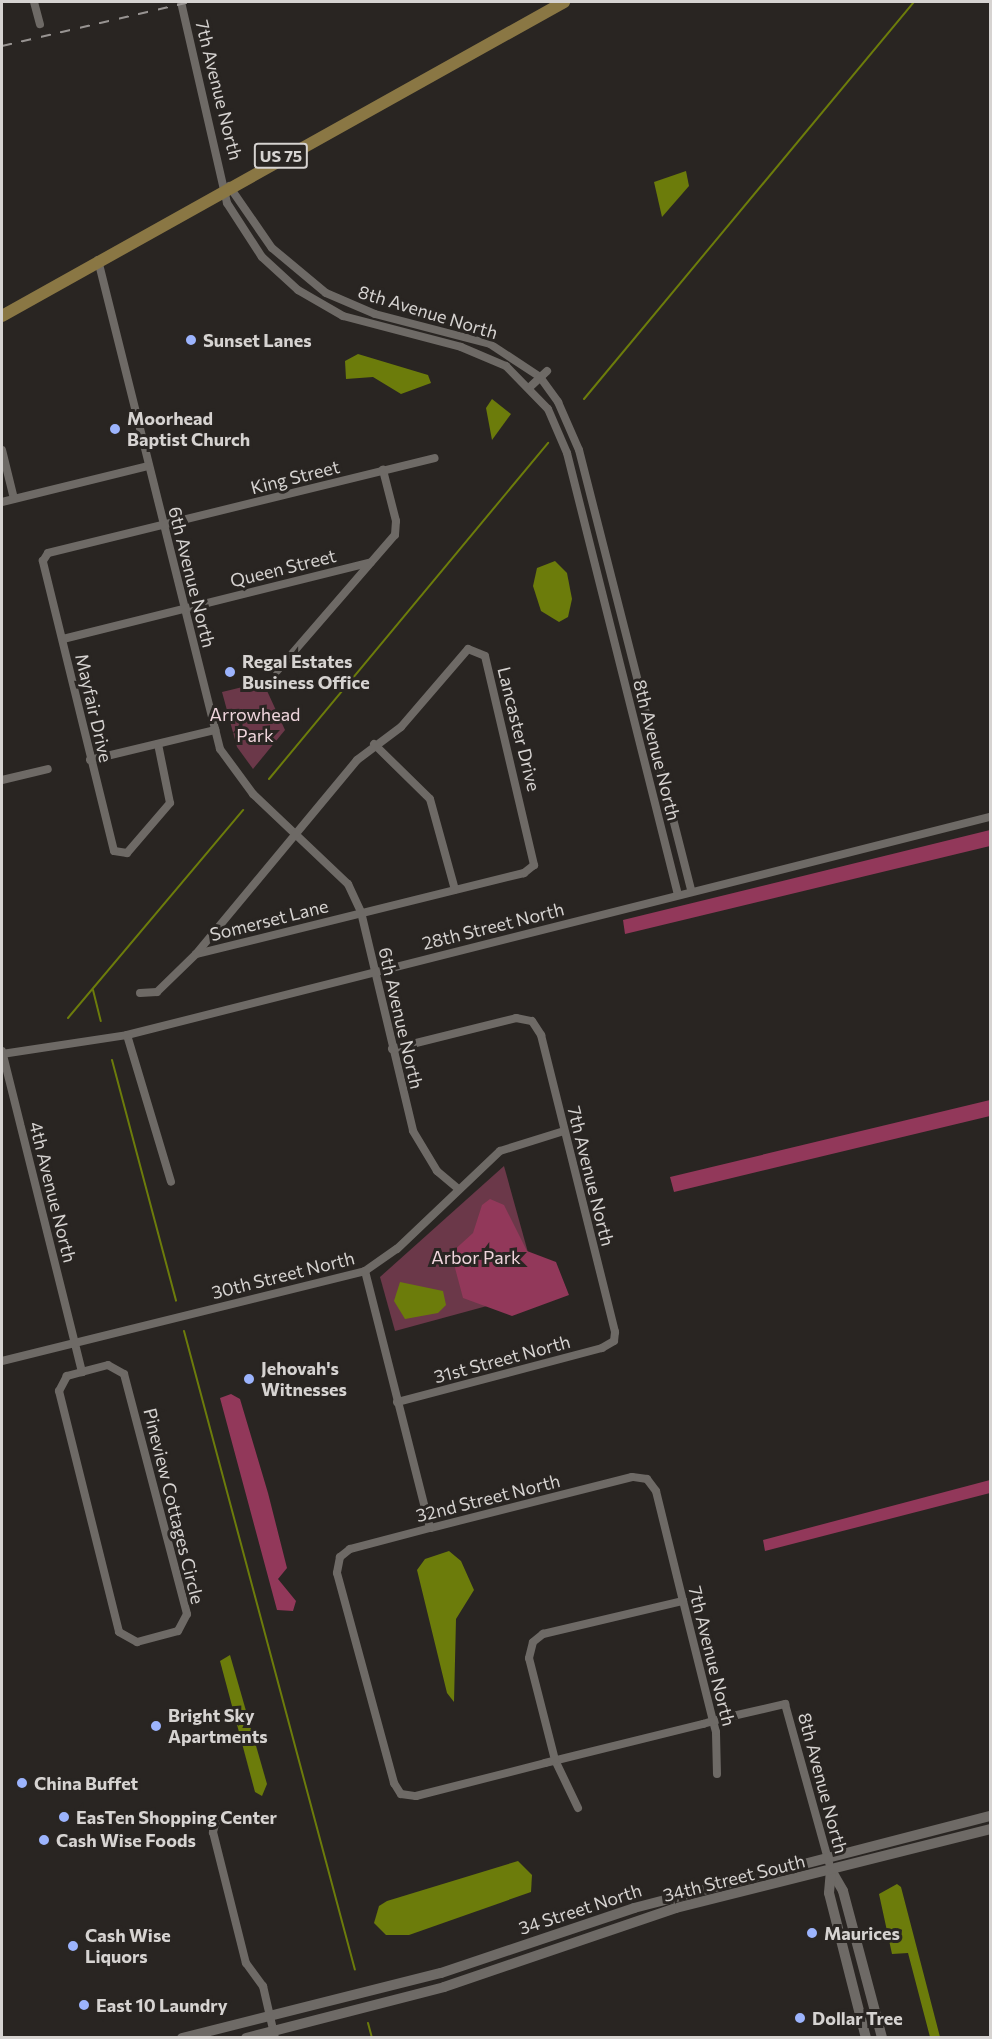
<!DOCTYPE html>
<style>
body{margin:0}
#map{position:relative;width:992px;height:2039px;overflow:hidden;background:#292522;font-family:Commissioner,sans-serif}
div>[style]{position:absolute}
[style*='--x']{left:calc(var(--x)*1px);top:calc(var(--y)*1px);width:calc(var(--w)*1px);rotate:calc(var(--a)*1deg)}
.green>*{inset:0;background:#6b3849}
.forest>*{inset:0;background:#92385a}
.water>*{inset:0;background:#6c7c0b}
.stream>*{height:2px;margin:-1px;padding:0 1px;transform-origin:1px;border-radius:1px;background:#6c7c0b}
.street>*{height:8px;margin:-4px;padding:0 4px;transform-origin:4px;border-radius:4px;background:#6e6a66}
.secondary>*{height:10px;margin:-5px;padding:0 5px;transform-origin:5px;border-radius:5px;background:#6e6a66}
.primary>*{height:12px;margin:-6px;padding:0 6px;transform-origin:6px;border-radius:6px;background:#8a7744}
.rail>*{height:2px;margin-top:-1px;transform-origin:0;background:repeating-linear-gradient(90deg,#979391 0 10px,transparent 0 20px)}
.dots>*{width:16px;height:16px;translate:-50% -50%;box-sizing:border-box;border:3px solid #292522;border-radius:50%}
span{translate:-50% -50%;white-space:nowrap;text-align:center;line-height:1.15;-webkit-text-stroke:6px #292522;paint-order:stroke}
.shield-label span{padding:2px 4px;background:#292522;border:2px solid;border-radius:4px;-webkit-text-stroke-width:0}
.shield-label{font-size:16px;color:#d6d3d1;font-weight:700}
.street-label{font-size:18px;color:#d6d3d1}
.poi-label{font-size:18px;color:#d6d3d1;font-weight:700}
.left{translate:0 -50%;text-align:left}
.park-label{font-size:18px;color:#f0d6dd}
.frame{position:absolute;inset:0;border:3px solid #d6d3d1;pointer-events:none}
</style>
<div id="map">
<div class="green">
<div style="clip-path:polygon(263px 682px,285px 730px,253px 769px,237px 747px,222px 692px)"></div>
<div style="clip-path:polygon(504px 1166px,539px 1292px,395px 1331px,380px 1277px)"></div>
</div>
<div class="forest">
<div style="clip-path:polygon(990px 830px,990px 846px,625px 934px,623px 920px)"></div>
<div style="clip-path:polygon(990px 1100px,990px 1116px,674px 1192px,670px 1177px)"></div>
<div style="clip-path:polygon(490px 1199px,504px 1205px,527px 1251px,556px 1262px,569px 1295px,512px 1316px,463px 1298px,451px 1253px,473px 1233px,482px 1205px)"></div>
<div style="clip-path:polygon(231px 1394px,240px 1399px,268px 1493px,287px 1568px,278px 1579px,296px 1601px,293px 1611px,277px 1610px,220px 1398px)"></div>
<div style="clip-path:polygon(990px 1480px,990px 1493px,765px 1551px,763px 1540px)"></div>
</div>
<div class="water">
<div style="clip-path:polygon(686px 171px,689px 186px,662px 217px,654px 182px)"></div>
<div style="clip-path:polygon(358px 354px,428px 375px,431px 383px,401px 394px,373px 377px,346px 379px,345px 361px)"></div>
<div style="clip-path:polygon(492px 399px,511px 414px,492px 440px,486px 408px)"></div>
<div style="clip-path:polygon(555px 561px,567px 573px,572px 599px,568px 617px,559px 622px,541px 611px,533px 586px,537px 568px)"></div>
<div style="clip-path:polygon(400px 1282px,443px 1291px,446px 1305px,438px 1313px,405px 1319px,394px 1301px)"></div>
<div style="clip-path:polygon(449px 1551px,461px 1561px,474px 1590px,456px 1619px,454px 1702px,447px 1693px,417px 1570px,425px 1559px)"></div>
<div style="clip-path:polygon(230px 1655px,267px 1784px,262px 1796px,255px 1792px,220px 1661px)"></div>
<div style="clip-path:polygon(518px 1861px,532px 1875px,531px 1892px,409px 1935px,386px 1935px,374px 1923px,379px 1906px,387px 1901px)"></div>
<div style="clip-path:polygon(897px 1884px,901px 1887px,940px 2037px,930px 2037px,908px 1953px,892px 1954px,879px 1894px)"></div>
</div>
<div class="stream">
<div style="--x:584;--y:399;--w:516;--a:-50.27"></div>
<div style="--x:269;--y:779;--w:437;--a:-50.3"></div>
<div style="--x:93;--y:990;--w:32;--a:76"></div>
<div style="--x:68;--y:1018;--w:272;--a:-49.9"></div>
<div style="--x:112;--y:1060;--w:249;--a:75.1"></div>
<div style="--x:184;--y:1331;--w:661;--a:75.02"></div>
<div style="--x:368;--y:2023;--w:16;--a:75"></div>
</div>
<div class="street">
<div style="--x:34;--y:2;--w:23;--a:75"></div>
<div style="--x:181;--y:2;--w:206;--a:77.1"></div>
<div style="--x:227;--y:203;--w:64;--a:57.1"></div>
<div style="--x:262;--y:257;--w:49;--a:42.5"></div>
<div style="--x:298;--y:290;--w:52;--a:30"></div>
<div style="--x:343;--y:316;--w:122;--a:14.7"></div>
<div style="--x:461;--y:347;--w:49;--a:22.9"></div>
<div style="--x:506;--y:366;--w:60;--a:45.7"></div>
<div style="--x:548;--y:409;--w:48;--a:66.6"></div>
<div style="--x:567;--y:453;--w:455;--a:75.9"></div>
<div style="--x:229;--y:186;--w:75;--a:55.3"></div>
<div style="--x:272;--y:248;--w:70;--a:39.8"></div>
<div style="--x:326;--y:293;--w:53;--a:23.2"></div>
<div style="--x:375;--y:314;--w:119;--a:14.6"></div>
<div style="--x:490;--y:344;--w:60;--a:33.4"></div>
<div style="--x:540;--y:377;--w:31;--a:54"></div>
<div style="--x:558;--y:402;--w:52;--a:66.4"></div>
<div style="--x:579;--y:450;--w:455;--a:75.7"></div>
<div style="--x:98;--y:260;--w:504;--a:75.99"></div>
<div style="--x:220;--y:749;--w:56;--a:53.7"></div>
<div style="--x:253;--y:794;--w:131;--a:43.5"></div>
<div style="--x:348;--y:884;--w:31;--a:65"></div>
<div style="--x:361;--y:912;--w:225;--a:76.6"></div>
<div style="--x:413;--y:1131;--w:47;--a:59"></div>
<div style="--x:437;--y:1171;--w:26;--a:40"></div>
<div style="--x:531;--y:386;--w:22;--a:-43"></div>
<div style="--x:2;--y:450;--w:50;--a:76.2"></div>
<div style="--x:2;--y:502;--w:151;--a:-13.8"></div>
<div style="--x:63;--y:639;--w:317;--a:-14"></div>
<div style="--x:468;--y:649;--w:18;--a:22"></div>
<div style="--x:485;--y:656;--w:215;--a:76.8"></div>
<div style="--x:534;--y:865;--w:13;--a:141"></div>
<div style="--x:524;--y:873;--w:338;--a:166.1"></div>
<div style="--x:196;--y:954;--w:252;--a:-50.3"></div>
<div style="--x:357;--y:760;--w:55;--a:-36.9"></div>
<div style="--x:401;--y:727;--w:103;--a:-49.3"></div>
<div style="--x:277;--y:671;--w:180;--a:-49.1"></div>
<div style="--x:395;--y:535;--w:14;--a:-86"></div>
<div style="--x:396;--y:521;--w:53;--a:-104.3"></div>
<div style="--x:158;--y:744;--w:60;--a:78.5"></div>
<div style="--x:170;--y:803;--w:66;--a:130.7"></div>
<div style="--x:127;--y:853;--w:13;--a:-171"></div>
<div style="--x:114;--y:851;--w:299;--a:-103.8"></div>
<div style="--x:43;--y:561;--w:9;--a:-58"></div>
<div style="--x:48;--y:553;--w:398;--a:-13.8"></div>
<div style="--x:374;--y:744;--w:78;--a:44.5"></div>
<div style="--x:430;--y:799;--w:94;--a:74.6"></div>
<div style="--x:90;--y:760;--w:129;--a:-13.5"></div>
<div style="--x:2;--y:780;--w:47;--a:-13.4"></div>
<div style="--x:140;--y:993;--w:17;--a:-3"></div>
<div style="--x:157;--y:992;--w:54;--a:-44.3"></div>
<div style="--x:127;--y:1035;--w:153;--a:73.3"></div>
<div style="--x:392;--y:1049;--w:128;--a:-14"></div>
<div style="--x:516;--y:1018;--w:16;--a:11"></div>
<div style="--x:532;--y:1021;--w:17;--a:57"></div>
<div style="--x:541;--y:1035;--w:306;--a:76"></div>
<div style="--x:615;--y:1332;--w:9;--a:96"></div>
<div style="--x:614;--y:1341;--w:14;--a:150"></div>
<div style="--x:602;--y:1348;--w:212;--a:165.2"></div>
<div style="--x:2;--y:1051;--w:331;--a:76"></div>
<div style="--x:82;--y:1372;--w:16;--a:165"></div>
<div style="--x:67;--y:1376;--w:17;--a:118"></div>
<div style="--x:59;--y:1391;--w:248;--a:76"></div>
<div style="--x:119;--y:1632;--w:21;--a:29"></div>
<div style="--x:137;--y:1642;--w:42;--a:-15"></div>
<div style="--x:178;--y:1631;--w:19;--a:-62"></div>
<div style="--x:187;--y:1614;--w:248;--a:-104.7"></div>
<div style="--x:124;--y:1374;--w:18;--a:-151"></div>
<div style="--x:108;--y:1365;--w:27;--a:165"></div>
<div style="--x:2;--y:1054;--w:126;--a:-8.6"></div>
<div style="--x:127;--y:1035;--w:890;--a:-14.18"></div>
<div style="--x:365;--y:1271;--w:265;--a:75.8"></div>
<div style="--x:2;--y:1361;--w:374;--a:-13.9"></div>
<div style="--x:365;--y:1271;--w:39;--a:-35"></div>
<div style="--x:397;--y:1249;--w:142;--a:-43.6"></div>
<div style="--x:500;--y:1151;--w:67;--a:-17.4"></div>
<div style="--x:717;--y:1774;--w:42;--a:-91.4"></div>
<div style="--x:716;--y:1732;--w:11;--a:-105"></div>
<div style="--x:713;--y:1721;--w:124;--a:-104"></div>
<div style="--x:683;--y:1601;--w:113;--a:-103.8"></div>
<div style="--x:656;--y:1491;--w:15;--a:-127"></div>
<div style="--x:647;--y:1479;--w:15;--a:-172"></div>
<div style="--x:632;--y:1477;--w:208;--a:165.8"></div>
<div style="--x:430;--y:1528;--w:83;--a:165.3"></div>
<div style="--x:350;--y:1549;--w:13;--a:141"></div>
<div style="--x:340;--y:1557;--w:16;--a:101"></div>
<div style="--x:337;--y:1573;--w:218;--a:74.8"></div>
<div style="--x:394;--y:1783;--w:13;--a:58"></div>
<div style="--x:401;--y:1794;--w:15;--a:8"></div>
<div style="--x:416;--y:1796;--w:133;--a:-14.3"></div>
<div style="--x:545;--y:1763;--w:163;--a:-13.9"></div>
<div style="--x:703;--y:1724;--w:10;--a:-17"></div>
<div style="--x:713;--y:1721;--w:11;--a:-15"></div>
<div style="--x:724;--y:1718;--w:63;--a:-12.9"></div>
<div style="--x:785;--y:1704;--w:165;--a:74.5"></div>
<div style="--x:578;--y:1808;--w:53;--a:-115.6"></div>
<div style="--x:555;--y:1760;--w:105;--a:-104.3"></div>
<div style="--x:529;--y:1658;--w:16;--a:-76"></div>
<div style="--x:533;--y:1642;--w:13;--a:-39"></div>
<div style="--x:543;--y:1634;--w:144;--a:-13.3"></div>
<div style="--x:217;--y:1818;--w:15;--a:106"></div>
<div style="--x:213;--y:1832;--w:135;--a:75.9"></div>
<div style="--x:246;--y:1963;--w:29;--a:54"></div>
<div style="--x:263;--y:1986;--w:53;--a:77"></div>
</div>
<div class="secondary">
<div style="--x:831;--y:1870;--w:24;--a:60"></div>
<div style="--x:843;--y:1891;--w:152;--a:75.1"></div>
<div style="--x:831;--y:1870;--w:23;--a:95"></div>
<div style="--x:829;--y:1893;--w:150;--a:75.7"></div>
<div style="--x:182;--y:2038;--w:267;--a:-14.1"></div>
<div style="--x:441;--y:1973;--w:204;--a:-18.6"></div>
<div style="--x:634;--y:1908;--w:368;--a:-14.5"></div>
<div style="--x:246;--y:2038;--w:204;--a:-14.4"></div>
<div style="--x:444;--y:1987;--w:245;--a:-18.8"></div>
<div style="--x:676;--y:1908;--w:324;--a:-14.1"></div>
</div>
<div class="primary">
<div style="--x:2;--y:316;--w:644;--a:-29.19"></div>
</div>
<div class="rail">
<div style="--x:2;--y:46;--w:192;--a:-13.2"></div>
</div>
<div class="dots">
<div style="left:191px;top:340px;background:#9cb4fd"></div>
<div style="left:115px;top:429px;background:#9cb4fd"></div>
<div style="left:230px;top:672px;background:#9cb4fd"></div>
<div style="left:249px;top:1379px;background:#9cb4fd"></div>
<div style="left:156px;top:1726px;background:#9cb4fd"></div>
<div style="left:22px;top:1783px;background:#9cb4fd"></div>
<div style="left:64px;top:1817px;background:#9cb4fd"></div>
<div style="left:44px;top:1840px;background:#9cb4fd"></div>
<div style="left:812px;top:1933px;background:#9cb4fd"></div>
<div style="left:73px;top:1946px;background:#9cb4fd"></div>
<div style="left:84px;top:2005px;background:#9cb4fd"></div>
<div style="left:800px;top:2018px;background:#9cb4fd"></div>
</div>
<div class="shield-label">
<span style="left:281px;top:156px">US 75</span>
</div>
<div class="street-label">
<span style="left:219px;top:90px;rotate:76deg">7th Avenue North</span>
<span style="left:428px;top:312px;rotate:17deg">8th Avenue North</span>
<span style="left:295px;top:477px;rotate:-14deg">King Street</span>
<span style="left:283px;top:568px;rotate:-14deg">Queen Street</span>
<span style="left:192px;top:577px;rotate:76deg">6th Avenue North</span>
<span style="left:94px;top:708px;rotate:77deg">Mayfair Drive</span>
<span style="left:519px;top:729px;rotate:76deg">Lancaster Drive</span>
<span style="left:657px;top:750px;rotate:76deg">8th Avenue North</span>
<span style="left:269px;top:920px;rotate:-14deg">Somerset Lane</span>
<span style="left:493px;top:926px;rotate:-14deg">28th Street North</span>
<span style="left:401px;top:1018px;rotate:77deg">6th Avenue North</span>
<span style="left:591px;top:1176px;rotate:76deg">7th Avenue North</span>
<span style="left:53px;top:1192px;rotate:76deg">4th Avenue North</span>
<span style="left:283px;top:1275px;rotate:-14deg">30th Street North</span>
<span style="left:502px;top:1359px;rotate:-15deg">31st Street North</span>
<span style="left:488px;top:1498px;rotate:-14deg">32nd Street North</span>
<span style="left:174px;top:1506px;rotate:76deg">Pineview Cottages Circle</span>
<span style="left:712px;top:1656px;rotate:76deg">7th Avenue North</span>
<span style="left:823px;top:1783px;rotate:75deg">8th Avenue North</span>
<span style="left:734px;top:1878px;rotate:-14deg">34th Street South</span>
<span style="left:580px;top:1909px;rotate:-18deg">34 Street North</span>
</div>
<div class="poi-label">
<span class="left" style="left:203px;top:340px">Sunset Lanes</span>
<span class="left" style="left:127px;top:429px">Moorhead<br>Baptist Church</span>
<span class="left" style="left:242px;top:672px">Regal Estates<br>Business Office</span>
<span class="left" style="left:261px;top:1379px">Jehovah's<br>Witnesses</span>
<span class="left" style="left:168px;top:1726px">Bright Sky<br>Apartments</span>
<span class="left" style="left:34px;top:1783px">China Buffet</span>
<span class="left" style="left:76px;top:1817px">EasTen Shopping Center</span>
<span class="left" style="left:56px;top:1840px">Cash Wise Foods</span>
<span class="left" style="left:824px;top:1933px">Maurices</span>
<span class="left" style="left:85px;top:1946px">Cash Wise<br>Liquors</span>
<span class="left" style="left:96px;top:2005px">East 10 Laundry</span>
<span class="left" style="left:812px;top:2018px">Dollar Tree</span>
</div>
<div class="park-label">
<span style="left:255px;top:725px">Arrowhead<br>Park</span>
<span style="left:476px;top:1257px">Arbor Park</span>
</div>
<div class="frame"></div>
</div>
